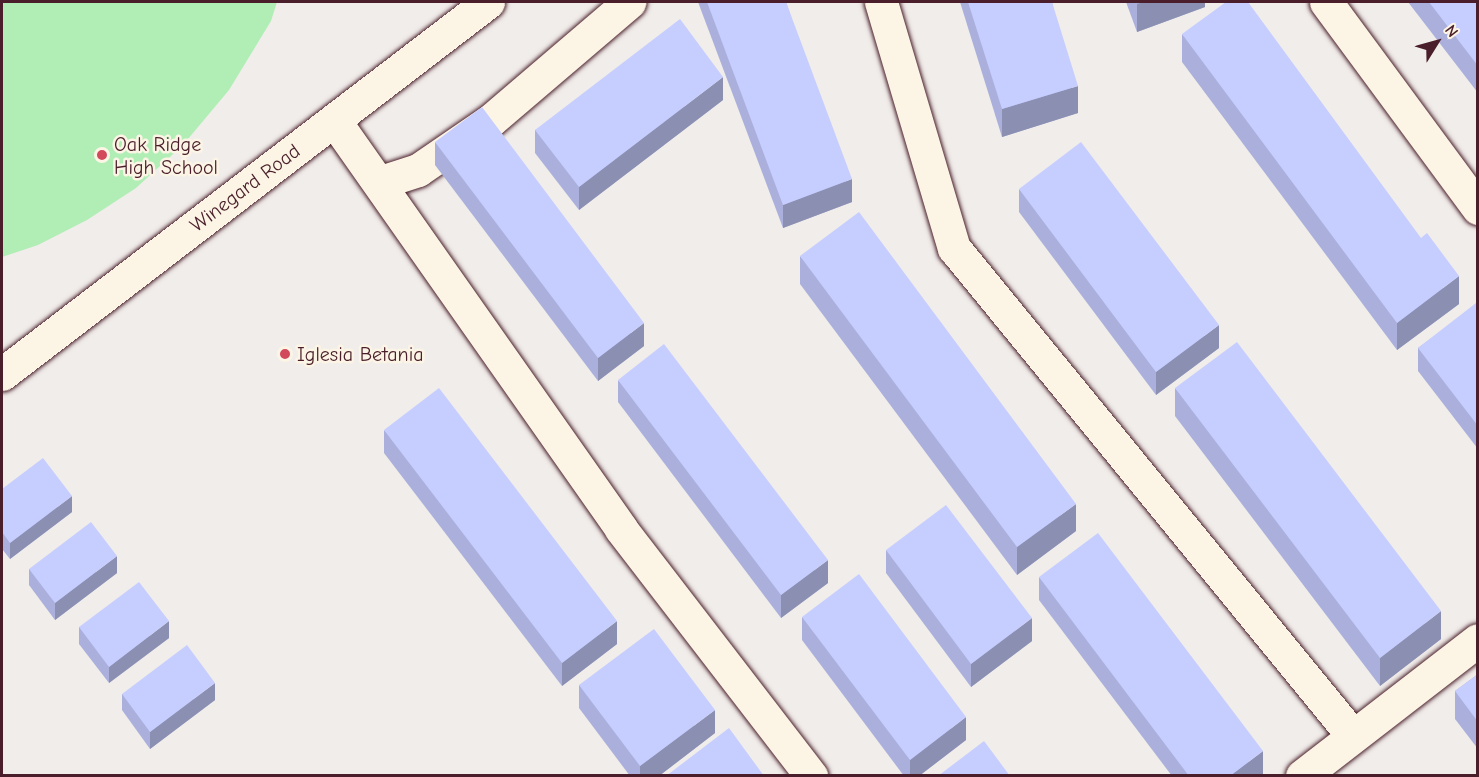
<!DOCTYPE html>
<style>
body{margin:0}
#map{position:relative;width:1479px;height:777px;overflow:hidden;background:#f1edea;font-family:"Comic Neue",sans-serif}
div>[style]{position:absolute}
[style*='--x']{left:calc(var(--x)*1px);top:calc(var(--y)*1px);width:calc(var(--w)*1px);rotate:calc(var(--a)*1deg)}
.green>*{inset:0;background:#b0eeb6}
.roads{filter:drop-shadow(0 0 2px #4a1f2b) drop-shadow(0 0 2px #4a1f2b)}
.minor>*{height:33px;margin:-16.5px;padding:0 16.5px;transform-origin:16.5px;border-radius:16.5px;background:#fcf5e5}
.wall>*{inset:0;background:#aab0db}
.shaded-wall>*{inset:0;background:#8b90b2}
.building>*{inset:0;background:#c6cdff}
.dots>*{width:16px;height:16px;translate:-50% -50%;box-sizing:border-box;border:3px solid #fcf5e5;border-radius:50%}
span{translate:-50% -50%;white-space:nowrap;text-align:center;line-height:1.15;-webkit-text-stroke:5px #fcf5e5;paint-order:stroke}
.poi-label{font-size:20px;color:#4a1f2b}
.left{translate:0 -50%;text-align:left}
.street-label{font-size:20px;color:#4a1f2b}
.frame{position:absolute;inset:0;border:3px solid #4a1f2b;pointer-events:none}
.north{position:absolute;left:1407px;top:12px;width:60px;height:60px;-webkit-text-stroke:4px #fcf5e5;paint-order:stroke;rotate:53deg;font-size:16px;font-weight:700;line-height:24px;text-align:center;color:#4a1f2b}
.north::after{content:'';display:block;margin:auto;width:21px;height:27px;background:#4a1f2b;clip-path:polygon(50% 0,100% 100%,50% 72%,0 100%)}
</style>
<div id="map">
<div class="green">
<div style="clip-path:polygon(2px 2px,277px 2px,271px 21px,229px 90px,183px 145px,136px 188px,87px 220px,38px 245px,2px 257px)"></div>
</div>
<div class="roads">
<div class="minor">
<div style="--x:881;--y:2;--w:257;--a:73.5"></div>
<div style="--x:954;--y:248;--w:630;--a:50.73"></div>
<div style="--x:1326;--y:2;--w:256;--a:53.6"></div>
<div style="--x:334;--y:120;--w:500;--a:54.9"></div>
<div style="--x:621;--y:529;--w:312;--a:52.4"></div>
<div style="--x:381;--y:182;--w:39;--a:-18"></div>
<div style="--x:418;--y:170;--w:88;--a:-34.4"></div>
<div style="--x:491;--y:120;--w:182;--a:-40.5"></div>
<div style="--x:2;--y:374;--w:612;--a:-37.43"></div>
<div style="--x:1302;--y:776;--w:222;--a:-37.7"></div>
</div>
</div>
<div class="wall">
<div style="clip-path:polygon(698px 2px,786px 2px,852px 202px,783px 228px)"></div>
<div style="clip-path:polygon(960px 2px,1052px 2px,1078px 113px,1002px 137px)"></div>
<div style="clip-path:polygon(1126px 2px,1205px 2px,1205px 7px,1137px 32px)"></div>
<div style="clip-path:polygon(1408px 2px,1478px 2px,1478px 93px)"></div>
<div style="clip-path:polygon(1182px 34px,1459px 304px,1397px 350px,1182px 62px)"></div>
<div style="clip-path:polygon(723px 100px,579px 210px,535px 153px,535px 130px)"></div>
<div style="clip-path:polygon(435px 142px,644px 346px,598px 381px,435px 165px)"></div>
<div style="clip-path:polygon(1019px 189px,1219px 348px,1156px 395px,1019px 212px)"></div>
<div style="clip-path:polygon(800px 256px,1076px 531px,1017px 575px,800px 284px)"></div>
<div style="clip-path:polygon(1478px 304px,1478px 449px,1418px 371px,1418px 348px)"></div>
<div style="clip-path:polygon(618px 380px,828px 583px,781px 618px,618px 402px)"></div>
<div style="clip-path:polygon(1175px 388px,1441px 639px,1380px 686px,1175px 416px)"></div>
<div style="clip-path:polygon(384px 430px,617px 644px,562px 686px,384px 453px)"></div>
<div style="clip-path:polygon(2px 489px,72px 512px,10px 559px,2px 549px)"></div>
<div style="clip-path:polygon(886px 550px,1032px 641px,971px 687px,886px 573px)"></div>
<div style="clip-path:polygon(29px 569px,117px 573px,55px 620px,29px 585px)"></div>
<div style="clip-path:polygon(1039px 577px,1263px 774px,1261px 776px,1172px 776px,1039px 600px)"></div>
<div style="clip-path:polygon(802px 617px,966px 740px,919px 776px,904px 776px,802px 640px)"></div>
<div style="clip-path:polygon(79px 627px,169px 638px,109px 683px,79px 644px)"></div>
<div style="clip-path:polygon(1478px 674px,1478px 749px,1455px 719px,1455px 691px)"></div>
<div style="clip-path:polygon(579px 685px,715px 733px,659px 776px,630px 776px,579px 708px)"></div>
<div style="clip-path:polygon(122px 694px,215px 700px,150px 749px,122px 710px)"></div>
</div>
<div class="shaded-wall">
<div style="clip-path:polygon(1144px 2px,1205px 2px,1205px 7px,1137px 32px,1137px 4px)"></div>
<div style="clip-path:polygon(723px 77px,723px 100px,579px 210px,579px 187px)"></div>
<div style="clip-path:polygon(1078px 86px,1078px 113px,1002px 137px,1002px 109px)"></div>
<div style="clip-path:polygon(852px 179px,852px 202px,783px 228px,783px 205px)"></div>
<div style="clip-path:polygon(1459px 276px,1459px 304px,1397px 350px,1397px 323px)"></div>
<div style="clip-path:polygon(644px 323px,644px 346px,598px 381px,598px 358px)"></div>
<div style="clip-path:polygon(1219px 325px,1219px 348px,1156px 395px,1156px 372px)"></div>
<div style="clip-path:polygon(72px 496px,72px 512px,10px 559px,10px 543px)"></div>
<div style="clip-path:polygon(1076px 504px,1076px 531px,1017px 575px,1017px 547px)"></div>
<div style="clip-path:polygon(117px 556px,117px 573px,55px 620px,55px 603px)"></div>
<div style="clip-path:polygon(828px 560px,828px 583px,781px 618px,781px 595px)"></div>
<div style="clip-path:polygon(1441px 611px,1441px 639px,1380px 686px,1380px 658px)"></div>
<div style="clip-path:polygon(1032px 618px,1032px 641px,971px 687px,971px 664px)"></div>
<div style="clip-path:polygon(169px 621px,169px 638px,109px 683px,109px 667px)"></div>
<div style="clip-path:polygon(617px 621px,617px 644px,562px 686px,562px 663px)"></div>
<div style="clip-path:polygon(215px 683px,215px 700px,150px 749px,150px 732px)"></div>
<div style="clip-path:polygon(715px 710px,715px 733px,659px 776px,640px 776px,640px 766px)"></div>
<div style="clip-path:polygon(966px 717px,966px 740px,919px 776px,910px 776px,910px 760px)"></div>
<div style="clip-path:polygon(1263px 751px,1263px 774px,1261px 776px,1230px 776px)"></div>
</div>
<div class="building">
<div style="clip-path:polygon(707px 2px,786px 2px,852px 179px,783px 205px)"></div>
<div style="clip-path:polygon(968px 2px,1052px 2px,1078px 86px,1002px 109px)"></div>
<div style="clip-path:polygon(1226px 2px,1248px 2px,1421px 238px,1427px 233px,1459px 276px,1397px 323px,1182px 34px)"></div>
<div style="clip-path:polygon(1429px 2px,1478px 2px,1478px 66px)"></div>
<div style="clip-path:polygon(680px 19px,723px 77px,579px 187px,535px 130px)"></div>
<div style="clip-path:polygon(482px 107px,644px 323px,598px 358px,435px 142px)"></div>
<div style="clip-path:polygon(1081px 142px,1219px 325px,1156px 372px,1019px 189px)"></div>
<div style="clip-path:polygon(859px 212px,1076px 504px,1017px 547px,800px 256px)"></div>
<div style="clip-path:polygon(1476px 303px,1478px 304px,1478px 426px,1418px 348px)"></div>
<div style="clip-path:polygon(1237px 342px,1441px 611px,1380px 658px,1175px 388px)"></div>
<div style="clip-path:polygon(664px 344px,828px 560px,781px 595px,618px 380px)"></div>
<div style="clip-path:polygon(439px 388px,617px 621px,562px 663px,384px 430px)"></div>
<div style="clip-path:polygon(43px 458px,72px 496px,10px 543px,2px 532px,2px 489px)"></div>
<div style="clip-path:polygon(946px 505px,1032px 618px,971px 664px,886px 550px)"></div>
<div style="clip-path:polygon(91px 522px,117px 556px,55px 603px,29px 569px)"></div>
<div style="clip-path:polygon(1098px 533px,1263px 751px,1230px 776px,1189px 776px,1039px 577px)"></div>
<div style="clip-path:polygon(859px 574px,966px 717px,910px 760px,802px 617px)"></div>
<div style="clip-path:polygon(139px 582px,169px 621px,109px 667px,79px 627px)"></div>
<div style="clip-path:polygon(654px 629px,715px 710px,640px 766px,579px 685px)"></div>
<div style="clip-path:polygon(187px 645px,215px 683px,150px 732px,122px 694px)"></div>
<div style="clip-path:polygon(1478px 674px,1478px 722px,1455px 691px)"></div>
<div style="clip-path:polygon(729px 728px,764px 776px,666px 776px)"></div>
<div style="clip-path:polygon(984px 741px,1010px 776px,938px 776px)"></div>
</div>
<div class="dots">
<div style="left:102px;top:155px;background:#d1495b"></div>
<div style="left:285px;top:354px;background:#d1495b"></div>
</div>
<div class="poi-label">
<span class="left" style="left:114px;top:156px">Oak Ridge<br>High School</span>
<span class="left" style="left:297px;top:354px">Iglesia Betania</span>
</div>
<div class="street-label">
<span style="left:245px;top:188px;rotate:-37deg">Winegard Road</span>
</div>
<div class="frame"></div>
<div class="north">N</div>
</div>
